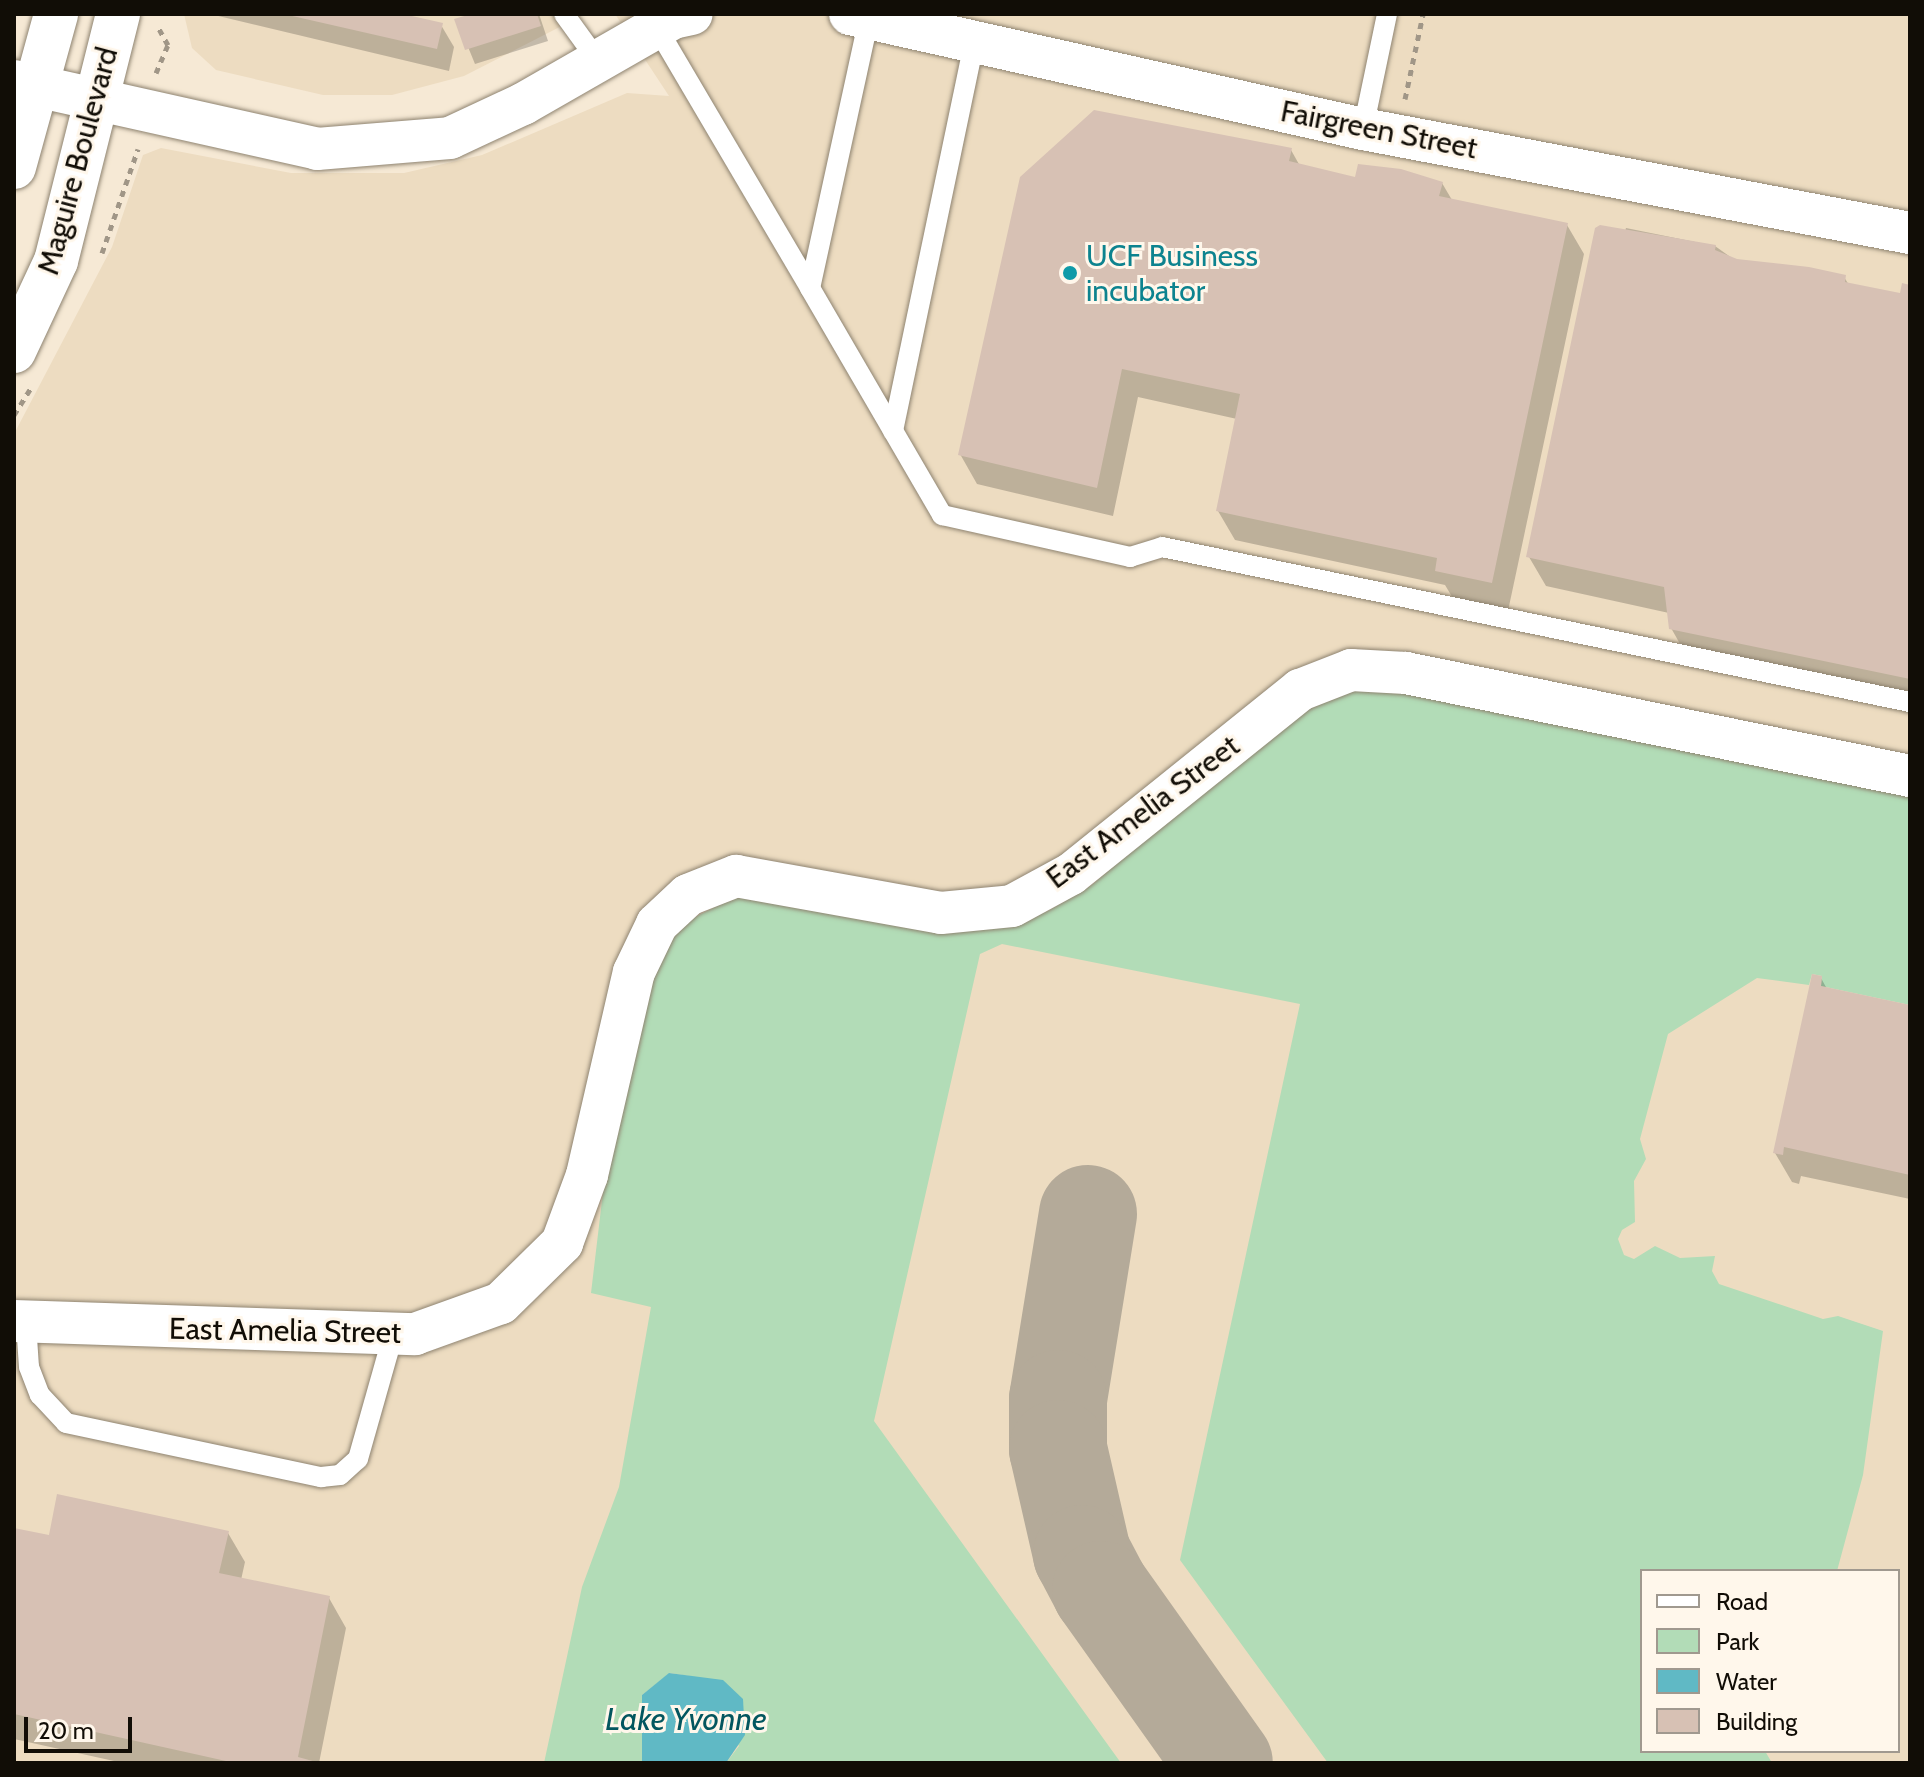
<!DOCTYPE html>
<style>
body{margin:0}
#map{position:relative;width:1924px;height:1777px;overflow:hidden;background:#f6e9d5;font-family:Cabin,sans-serif}
div>[style]{position:absolute}
[style*='--x']{left:calc(var(--x)*1px);top:calc(var(--y)*1px);width:calc(var(--w)*1px);rotate:calc(var(--a)*1deg)}
.built>*{inset:0;background:#eddcc1}
.green>*{inset:0;background:#b2dcb7}
.water>*{inset:0;background:#60b9c5}
.shadow>*{inset:0;background:#0003}
.taxiway>*{height:98px;margin:-49px;padding:0 49px;transform-origin:49px;border-radius:49px;background:#b4aa99}
.building>*{inset:0;background:#d7c1b4}
.path>*{height:5px;margin-top:-2.5px;transform-origin:0;background:repeating-linear-gradient(90deg,#a09687 0 6px,transparent 0 12px)}
.roads{filter:drop-shadow(0 0 2px #8e8370) drop-shadow(0 0 2px #8e8370)}
.lane>*{height:20px;margin:-10px;padding:0 10px;transform-origin:10px;border-radius:10px;background:#fff}
.street>*{height:42px;margin:-21px;padding:0 21px;transform-origin:21px;border-radius:21px;background:#fff}
.secondary>*{height:44px;margin:-22px;padding:0 22px;transform-origin:22px;border-radius:22px;background:#fff}
.dots>*{width:22px;height:22px;translate:-50% -50%;box-sizing:border-box;border:4px solid #fff7eb;border-radius:50%}
span{translate:-50% -50%;white-space:nowrap;text-align:center;line-height:1.15;-webkit-text-stroke:6px #fff7eb;paint-order:stroke}
.street-label{font-size:30px;color:#110d06}
.culture-label{font-size:30px;color:#0d838f}
.left{translate:0 -50%;text-align:left}
.water-label{font-size:32px;color:#03565f;font-style:italic}
.frame{position:absolute;inset:0;border:16px solid #110d06;pointer-events:none}
.legend{position:absolute;left:1640px;top:1569px;width:260px;height:184px;box-sizing:border-box;background:#fff7eb;border:2px solid #a0998f;margin:0;padding:10px 14px;list-style:none;font-size:24px;color:#110d06}
.legend li{display:flex;align-items:center;gap:16px;height:40px}
.legend b{width:40px;border:2px solid #a0998f}
.scale{position:absolute;left:24px;top:1717px;width:108px;height:36px;box-sizing:border-box;border:4px solid #110d06;border-top:0;padding-left:10px;font-size:24px;line-height:28px;white-space:nowrap;color:#110d06;-webkit-text-stroke:6px #fff7eb;paint-order:stroke}
</style>
<div id="map">
<div class="built">
<div style="clip-path:polygon(184px 14px,585px 14px,464px 76px,392px 95px,323px 95px,216px 70px,192px 48px)"></div>
<div style="clip-path:polygon(evenodd,615px 14px,1910px 14px,1910px 1763px,14px 1763px,14px 434px,112px 247px,143px 155px,161px 148px,291px 173px,404px 173px,482px 155px,627px 93px,669px 96px,615px 14px,1642px 1571px,1898px 1571px,1898px 1751px,1642px 1751px,1642px 1571px)"></div>
</div>
<div class="green">
<div style="clip-path:polygon(1367px 677px,1910px 783px,1910px 1005px,1821px 986px,1822px 976px,1812px 974px,1809px 985px,1757px 978px,1668px 1034px,1640px 1139px,1646px 1159px,1634px 1181px,1635px 1222px,1622px 1230px,1618px 1239px,1624px 1255px,1634px 1259px,1655px 1246px,1680px 1258px,1715px 1256px,1712px 1271px,1719px 1284px,1823px 1319px,1838px 1316px,1883px 1331px,1863px 1475px,1837px 1571px,1642px 1571px,1642px 1751px,1765px 1751px,1772px 1763px,1328px 1763px,1180px 1560px,1300px 1004px,1002px 944px,980px 954px,874px 1421px,1121px 1763px,726px 1763px,739px 1746px,689px 1676px,670px 1673px,642px 1695px,642px 1763px,544px 1763px,582px 1587px,619px 1487px,651px 1307px,591px 1293px,603px 1192px,647px 987px,662px 945px,691px 919px,743px 893px,1012px 923px,1048px 911px,1092px 885px,1286px 717px)"></div>
</div>
<div class="water">
<div style="clip-path:polygon(669px 1673px,723px 1680px,743px 1699px,745px 1735px,726px 1763px,642px 1763px,642px 1695px)"></div>
</div>
<div class="shadow">
<div style="clip-path:polygon(210px 14px,394px 14px,441px 25px,454px 47px,449px 71px)"></div>
<div style="clip-path:polygon(477px 14px,539px 14px,548px 41px,475px 64px,457px 20px)"></div>
<div style="clip-path:polygon(1291px 150px,1300px 166px,1356px 180px,1442px 183px,1452px 200px,1567px 225px,1584px 254px,1508px 611px,1454px 600px,1445px 585px,1235px 540px,1218px 511px,1237px 419px,1138px 397px,1113px 516px,977px 484px,960px 454px)"></div>
<div style="clip-path:polygon(1626px 228px,1715px 246px,1736px 261px,1844px 277px,1849px 285px,1901px 296px,1910px 287px,1910px 704px,1688px 658px,1671px 628px,1669px 613px,1546px 586px,1529px 557px)"></div>
<div style="clip-path:polygon(1821px 978px,1827px 989px,1910px 1007px,1910px 1199px,1801px 1176px,1799px 1184px,1792px 1182px,1775px 1153px)"></div>
<div style="clip-path:polygon(14px 1530px,51px 1537px,228px 1533px,245px 1562px,241px 1580px,329px 1598px,346px 1628px,319px 1763px,123px 1763px,14px 1739px)"></div>
</div>
<div class="taxiway">
<div style="--x:1088;--y:1214;--w:187;--a:99.2"></div>
<div style="--x:1058;--y:1399;--w:50;--a:90"></div>
<div style="--x:1058;--y:1449;--w:108;--a:77.1"></div>
<div style="--x:1082;--y:1554;--w:41;--a:62.2"></div>
<div style="--x:1101;--y:1590;--w:212;--a:54.6"></div>
</div>
<div class="building">
<div style="clip-path:polygon(403px 14px,443px 23px,437px 49px,288px 15px)"></div>
<div style="clip-path:polygon(471px 14px,537px 14px,541px 26px,465px 50px,454px 19px)"></div>
<div style="clip-path:polygon(1094px 110px,1292px 148px,1289px 161px,1355px 177px,1358px 164px,1401px 169px,1443px 182px,1439px 196px,1568px 223px,1492px 583px,1435px 571px,1437px 558px,1216px 511px,1240px 394px,1122px 369px,1097px 488px,958px 455px,1020px 177px)"></div>
<div style="clip-path:polygon(1600px 225px,1716px 245px,1715px 250px,1737px 259px,1809px 267px,1846px 275px,1845px 282px,1900px 293px,1902px 283px,1910px 285px,1910px 679px,1669px 629px,1664px 587px,1526px 557px,1595px 228px)"></div>
<div style="clip-path:polygon(1812px 974px,1822px 976px,1821px 986px,1910px 1005px,1910px 1175px,1784px 1147px,1783px 1155px,1773px 1153px)"></div>
<div style="clip-path:polygon(57px 1494px,229px 1531px,219px 1573px,330px 1596px,298px 1757px,320px 1763px,235px 1763px,14px 1714px,14px 1528px,49px 1535px)"></div>
</div>
<div class="path">
<div style="--x:156;--y:73;--w:30;--a:-67"></div>
<div style="--x:168;--y:45;--w:23;--a:-119"></div>
<div style="--x:1405;--y:99;--w:87;--a:-78"></div>
<div style="--x:102;--y:253;--w:110;--a:-70.9"></div>
<div style="--x:14;--y:415;--w:34;--a:-58"></div>
</div>
<div class="roads">
<div class="lane">
<div style="--x:564;--y:14;--w:58;--a:54.1"></div>
<div style="--x:869;--y:18;--w:276;--a:102.3"></div>
<div style="--x:810;--y:288;--w:263;--a:59.8"></div>
<div style="--x:942;--y:515;--w:193;--a:12.6"></div>
<div style="--x:1130;--y:557;--w:34;--a:-17"></div>
<div style="--x:1162;--y:547;--w:764;--a:11.71"></div>
<div style="--x:657;--y:28;--w:302;--a:59.5"></div>
<div style="--x:1363;--y:129;--w:117;--a:-78.2"></div>
<div style="--x:893;--y:431;--w:396;--a:-78.2"></div>
<div style="--x:26;--y:1323;--w:44;--a:86.1"></div>
<div style="--x:29;--y:1367;--w:30;--a:69"></div>
<div style="--x:40;--y:1395;--w:38;--a:47"></div>
<div style="--x:66;--y:1423;--w:261;--a:12"></div>
<div style="--x:321;--y:1477;--w:19;--a:-6"></div>
<div style="--x:340;--y:1475;--w:24;--a:-42"></div>
<div style="--x:358;--y:1459;--w:129;--a:-74.2"></div>
</div>
<div class="street">
<div style="--x:850;--y:14;--w:526;--a:12.64"></div>
<div style="--x:1363;--y:129;--w:557;--a:10.77"></div>
<div style="--x:14;--y:81;--w:311;--a:12.6"></div>
<div style="--x:317;--y:149;--w:133;--a:-4.7"></div>
<div style="--x:450;--y:138;--w:81;--a:-25"></div>
<div style="--x:523;--y:104;--w:173;--a:-29.8"></div>
<div style="--x:673;--y:18;--w:19;--a:-12"></div>
<div style="--x:14;--y:1321;--w:401;--a:1.9"></div>
<div style="--x:415;--y:1334;--w:91;--a:-19.8"></div>
<div style="--x:501;--y:1303;--w:86;--a:-44.5"></div>
<div style="--x:562;--y:1243;--w:72;--a:-69.8"></div>
<div style="--x:587;--y:1175;--w:208;--a:-77"></div>
<div style="--x:634;--y:972;--w:53;--a:-64.4"></div>
<div style="--x:657;--y:924;--w:42;--a:-43.1"></div>
<div style="--x:688;--y:895;--w:52;--a:-21.6"></div>
<div style="--x:736;--y:876;--w:208;--a:10.2"></div>
<div style="--x:941;--y:913;--w:71;--a:-5.6"></div>
<div style="--x:1012;--y:906;--w:67;--a:-28.5"></div>
<div style="--x:1071;--y:874;--w:294;--a:-38.8"></div>
<div style="--x:1300;--y:690;--w:55;--a:-21.4"></div>
<div style="--x:1351;--y:670;--w:55;--a:3.1"></div>
<div style="--x:1406;--y:673;--w:514;--a:11.55"></div>
</div>
<div class="secondary">
<div style="--x:14;--y:167;--w:159;--a:-74.6"></div>
<div style="--x:14;--y:351;--w:99;--a:-65"></div>
<div style="--x:56;--y:261;--w:255;--a:-75.9"></div>
</div>
</div>
<div class="dots">
<div style="left:1070px;top:273px;background:#0f9aa8"></div>
</div>
<div class="street-label">
<span style="left:1379px;top:130px;rotate:11deg">Fairgreen Street</span>
<span style="left:78px;top:161px;rotate:-75deg">Maguire Boulevard</span>
<span style="left:1143px;top:812px;rotate:-37deg">East Amelia Street</span>
<span style="left:285px;top:1331px;rotate:1deg">East Amelia Street</span>
</div>
<div class="culture-label">
<span class="left" style="left:1086px;top:273px">UCF Business<br>incubator</span>
</div>
<div class="water-label">
<span style="left:686px;top:1719px">Lake Yvonne</span>
</div>
<div class="frame"></div>
<ul class="legend">
<li><b style="height:10px;background:#fff"></b>Road</li>
<li><b style="height:22px;background:#b2dcb7"></b>Park</li>
<li><b style="height:22px;background:#60b9c5"></b>Water</li>
<li><b style="height:22px;background:#d7c1b4"></b>Building</li>
</ul>
<div class="scale">20 m</div>
</div>
